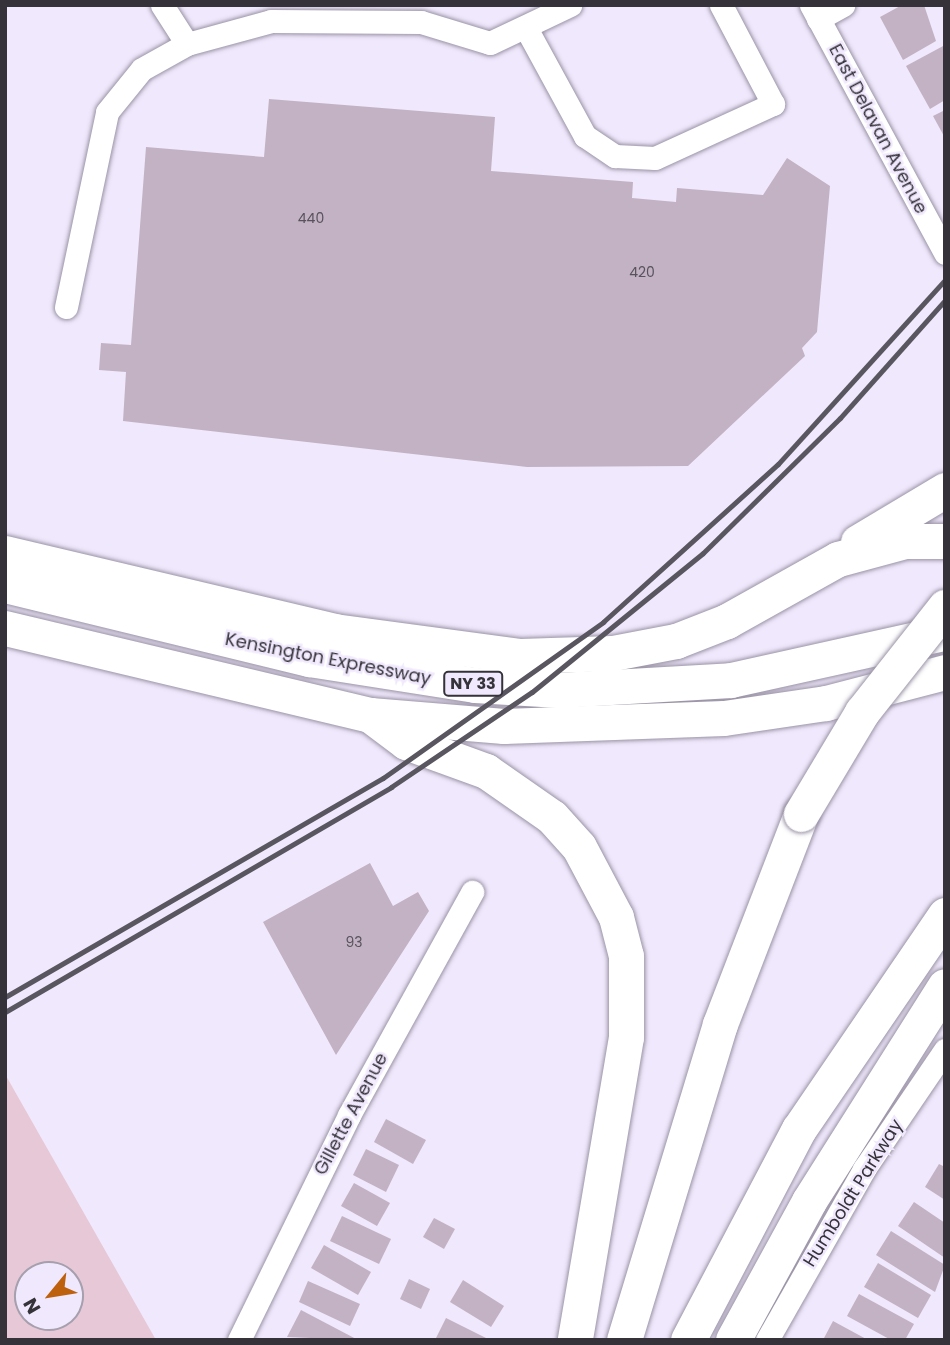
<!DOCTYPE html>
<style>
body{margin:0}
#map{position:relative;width:950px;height:1345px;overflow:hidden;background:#f0e8fc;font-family:Poppins,sans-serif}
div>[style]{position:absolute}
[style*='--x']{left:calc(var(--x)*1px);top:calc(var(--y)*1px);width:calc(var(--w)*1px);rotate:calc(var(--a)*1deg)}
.green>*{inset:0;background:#e7c8d7}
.building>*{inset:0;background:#c2b2c3}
.roads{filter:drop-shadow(0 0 2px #9a93a6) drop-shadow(0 0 2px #9a93a6)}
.minor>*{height:23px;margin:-11.5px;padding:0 11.5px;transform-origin:11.5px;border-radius:11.5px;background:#fff}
.highway>*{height:35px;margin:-17.5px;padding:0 17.5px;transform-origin:17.5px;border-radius:17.5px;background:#fff}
.rail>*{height:5px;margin:-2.5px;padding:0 2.5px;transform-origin:2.5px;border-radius:2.5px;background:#5a5660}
.bridges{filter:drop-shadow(0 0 2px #9a93a6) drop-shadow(0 0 2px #9a93a6)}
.highway-bridge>*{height:35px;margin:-17.5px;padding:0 17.5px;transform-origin:17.5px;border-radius:17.5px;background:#fff}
span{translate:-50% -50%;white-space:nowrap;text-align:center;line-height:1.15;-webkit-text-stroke:5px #f0e8fc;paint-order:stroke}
.number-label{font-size:14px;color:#58525c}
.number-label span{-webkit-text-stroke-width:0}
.shield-label span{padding:2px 5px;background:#f0e8fc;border:2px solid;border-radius:5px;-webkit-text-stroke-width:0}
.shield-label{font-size:16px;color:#35323a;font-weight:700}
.street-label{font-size:18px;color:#35323a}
.frame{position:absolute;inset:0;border:7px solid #35323a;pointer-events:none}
.north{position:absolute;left:14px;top:1261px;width:70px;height:70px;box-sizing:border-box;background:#f0e8fc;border:2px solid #a59fae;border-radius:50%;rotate:240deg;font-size:19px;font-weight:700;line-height:28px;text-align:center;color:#35323a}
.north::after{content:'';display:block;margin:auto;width:24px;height:32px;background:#bd610f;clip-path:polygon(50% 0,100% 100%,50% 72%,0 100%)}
</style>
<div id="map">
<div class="green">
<div style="clip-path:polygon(evenodd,5px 1074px,156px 1340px,5px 1340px,5px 1074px,28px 1275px,70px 1275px,70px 1317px,28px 1317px,28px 1275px)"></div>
</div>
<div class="building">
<div style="clip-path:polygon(902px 5px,924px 5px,936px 41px,903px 60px,880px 17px)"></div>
<div style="clip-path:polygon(945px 45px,945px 100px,930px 109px,906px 66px)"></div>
<div style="clip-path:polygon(269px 99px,495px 117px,491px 171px,633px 182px,632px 198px,676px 202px,677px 188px,763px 195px,787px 158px,830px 186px,817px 332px,802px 348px,805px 356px,688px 466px,527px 467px,123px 421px,126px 372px,99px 370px,101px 343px,131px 345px,146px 147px,264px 157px)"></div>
<div style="clip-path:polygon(945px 110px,945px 138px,933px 116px)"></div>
<div style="clip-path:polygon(370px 863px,393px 906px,418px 892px,429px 911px,336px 1055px,263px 922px)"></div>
<div style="clip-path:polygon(386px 1119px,426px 1140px,413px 1164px,374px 1142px)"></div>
<div style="clip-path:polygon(366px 1149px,399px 1165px,386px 1192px,353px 1175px)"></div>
<div style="clip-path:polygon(939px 1164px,945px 1167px,945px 1200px,925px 1187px)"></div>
<div style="clip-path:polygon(354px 1183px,390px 1203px,377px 1226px,341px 1206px)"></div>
<div style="clip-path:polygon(914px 1202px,945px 1223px,945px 1258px,898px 1226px)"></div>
<div style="clip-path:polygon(342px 1216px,391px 1239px,379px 1264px,330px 1241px)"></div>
<div style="clip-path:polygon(434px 1218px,455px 1229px,444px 1249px,423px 1237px)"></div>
<div style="clip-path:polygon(891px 1231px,945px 1265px,935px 1292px,876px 1255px)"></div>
<div style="clip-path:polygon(324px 1245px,371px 1272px,358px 1295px,311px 1268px)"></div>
<div style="clip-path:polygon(878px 1263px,931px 1295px,918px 1318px,864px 1287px)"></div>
<div style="clip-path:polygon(409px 1279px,430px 1289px,421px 1309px,400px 1299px)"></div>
<div style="clip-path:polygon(463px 1280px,504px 1306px,491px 1327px,450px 1302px)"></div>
<div style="clip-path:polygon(308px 1281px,360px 1304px,350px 1326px,299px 1302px)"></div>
<div style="clip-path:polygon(859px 1294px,914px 1324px,905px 1340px,891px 1340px,847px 1316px)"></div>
<div style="clip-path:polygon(301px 1310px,358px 1340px,287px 1337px)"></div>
<div style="clip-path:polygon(446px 1318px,490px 1340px,435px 1340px)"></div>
<div style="clip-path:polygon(833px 1321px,868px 1340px,823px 1340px)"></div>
</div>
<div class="roads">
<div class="minor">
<div style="--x:162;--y:5;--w:46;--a:57.3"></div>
<div style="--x:187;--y:44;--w:87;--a:-15.3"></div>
<div style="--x:271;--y:21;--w:150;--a:0.4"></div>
<div style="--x:421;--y:22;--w:72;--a:16.9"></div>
<div style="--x:490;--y:43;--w:89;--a:-25.4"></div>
<div style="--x:811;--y:5;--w:282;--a:61.6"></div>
<div style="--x:818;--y:19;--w:29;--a:-29"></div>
<div style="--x:526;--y:28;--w:123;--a:61.4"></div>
<div style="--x:585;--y:136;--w:36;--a:34"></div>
<div style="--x:615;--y:156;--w:40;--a:2.9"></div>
<div style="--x:655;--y:158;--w:130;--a:-24.6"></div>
<div style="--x:773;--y:104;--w:112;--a:-117.7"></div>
<div style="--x:66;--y:307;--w:199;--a:-78.1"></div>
<div style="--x:107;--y:112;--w:55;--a:-50.9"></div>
<div style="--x:142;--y:69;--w:51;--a:-29.1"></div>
<div style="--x:239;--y:1340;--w:250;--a:-63.9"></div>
<div style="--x:349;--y:1115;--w:255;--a:-61.1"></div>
<div style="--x:767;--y:1340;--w:197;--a:-60.4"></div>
<div style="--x:864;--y:1169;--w:144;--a:-55.8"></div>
</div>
<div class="highway">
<div style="--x:858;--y:542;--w:101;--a:-30.9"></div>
<div style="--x:5;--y:553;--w:338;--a:13.3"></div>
<div style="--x:334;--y:631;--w:188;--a:7.7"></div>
<div style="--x:520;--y:656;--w:93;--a:-1.8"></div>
<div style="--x:613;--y:653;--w:64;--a:-10.8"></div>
<div style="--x:676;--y:641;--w:55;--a:-21.4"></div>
<div style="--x:727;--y:621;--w:127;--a:-29.2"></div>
<div style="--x:838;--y:559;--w:69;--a:-15"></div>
<div style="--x:905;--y:541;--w:40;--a:0"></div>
<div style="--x:5;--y:585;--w:313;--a:13.7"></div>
<div style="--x:309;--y:659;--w:168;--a:8.9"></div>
<div style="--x:475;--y:685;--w:84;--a:3.4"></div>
<div style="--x:559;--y:690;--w:172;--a:-3.3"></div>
<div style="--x:731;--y:680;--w:212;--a:-12.5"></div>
<div style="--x:5;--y:628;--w:375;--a:13.4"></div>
<div style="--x:370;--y:715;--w:134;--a:4.7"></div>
<div style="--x:504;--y:726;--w:220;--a:-2.1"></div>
<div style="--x:724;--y:718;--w:103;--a:-8.4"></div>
<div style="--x:826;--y:703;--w:123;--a:-14.6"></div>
<div style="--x:370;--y:715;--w:45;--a:36.9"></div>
<div style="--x:406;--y:742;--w:85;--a:19.9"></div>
<div style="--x:486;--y:771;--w:80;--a:34.9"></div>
<div style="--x:552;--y:817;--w:40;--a:48"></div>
<div style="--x:579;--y:847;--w:79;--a:62.1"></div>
<div style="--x:616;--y:917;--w:40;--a:75.6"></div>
<div style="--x:626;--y:956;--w:81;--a:90"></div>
<div style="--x:626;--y:1037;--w:307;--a:99.6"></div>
<div style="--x:624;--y:1340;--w:330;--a:-73.1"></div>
<div style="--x:720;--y:1024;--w:225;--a:-68.9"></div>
<div style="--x:688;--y:1340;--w:238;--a:-62.3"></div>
<div style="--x:799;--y:1129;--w:259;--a:-55.7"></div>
<div style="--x:733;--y:1340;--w:158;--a:-61.3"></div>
<div style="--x:809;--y:1201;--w:254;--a:-57.7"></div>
</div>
</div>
<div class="rail">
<div style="--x:5;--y:997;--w:437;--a:-30.1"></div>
<div style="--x:383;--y:778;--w:270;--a:-35.3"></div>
<div style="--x:603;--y:622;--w:236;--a:-42.1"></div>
<div style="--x:778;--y:464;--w:248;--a:-47.8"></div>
<div style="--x:5;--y:1012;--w:447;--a:-30.2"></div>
<div style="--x:391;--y:787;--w:170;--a:-34"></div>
<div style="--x:532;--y:692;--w:220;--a:-39.1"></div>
<div style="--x:703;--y:553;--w:192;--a:-44.6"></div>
<div style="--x:840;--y:418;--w:158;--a:-48.3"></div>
</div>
<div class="bridges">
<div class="highway-bridge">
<div style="--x:801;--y:814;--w:119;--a:-59.1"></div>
<div style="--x:862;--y:712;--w:134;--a:-51.7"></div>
</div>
</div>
<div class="number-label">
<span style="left:311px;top:218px">440</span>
<span style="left:642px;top:272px">420</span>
<span style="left:354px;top:942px">93</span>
</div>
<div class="shield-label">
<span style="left:473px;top:684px">NY 33</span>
</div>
<div class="street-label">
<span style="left:878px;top:129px;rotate:62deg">East Delavan Avenue</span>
<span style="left:328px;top:659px;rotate:11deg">Kensington Expressway</span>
<span style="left:351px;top:1114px;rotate:-62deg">Gillette Avenue</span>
<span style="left:853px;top:1193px;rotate:-58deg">Humboldt Parkway</span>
</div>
<div class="frame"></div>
<div class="north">N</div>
</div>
